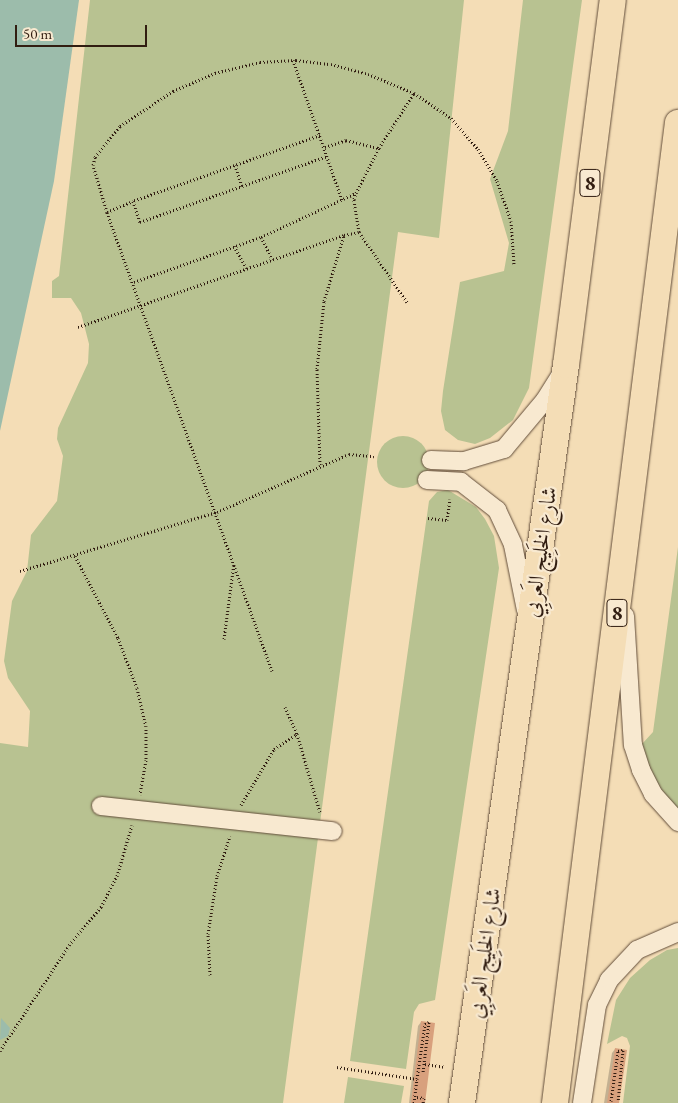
<!DOCTYPE html>
<meta charset="utf-8">
<style>
body{margin:0}
#map{position:relative;width:678px;height:1103px;overflow:hidden;background:#f4ddb6;font-family:"EB Garamond",Amiri,serif}
div>[style]{position:absolute}
[style*='--x']{left:calc(var(--x)*1px);top:calc(var(--y)*1px);width:calc(var(--w)*1px);rotate:calc(var(--a)*1deg)}
.green>*{inset:0;background:#b8c291}
.round{border-radius:50%}
.water>*{inset:0;background:#9cbcab}
.shadow>*{inset:0;background:#0003}
.building>*{inset:0;background:#d8a07d}
.path>*{height:3px;margin-top:-1.5px;transform-origin:0;background:repeating-linear-gradient(90deg,#311d11 0 1px,transparent 0 3.5px)}
.roads{filter:drop-shadow(0 0 1px #624d3a) drop-shadow(0 0 1px #624d3a)}
.minor>*{height:18px;margin:-9px;padding:0 9px;transform-origin:9px;border-radius:9px;background:#f8e9d0}
.highway>*{height:26px;margin:-13px;padding:0 13px;transform-origin:13px;border-radius:13px;background:#f4ddb6}
span{translate:-50% -50%;white-space:nowrap;text-align:center;line-height:1.15;-webkit-text-stroke:4.5px #f8e9d0;paint-order:stroke}
.shield-label span{padding:1px 4px;background:#f8e9d0;border:1px solid;border-radius:4px;-webkit-text-stroke-width:0}
.shield-label{font-size:21px;color:#311d11;font-weight:700}
.street-label{font-size:22px;color:#311d11}
.scale{position:absolute;left:15px;top:25px;width:132px;height:22px;box-sizing:border-box;border:2px solid #311d11;border-top:0;padding-left:6px;font-size:15px;line-height:18px;white-space:nowrap;color:#311d11;-webkit-text-stroke:4px #f8e9d0;paint-order:stroke}
</style>
<div id="map">
<div class="green">
<div style="clip-path:polygon(90px 0,464px 0,439px 238px,398px 232px,283px 1103px,0 1103px,0 743px,28px 747px,30px 711px,8px 678px,4px 661px,12px 601px,27px 571px,31px 535px,57px 501px,63px 456px,57px 439px,58px 428px,88px 363px,89px 344px,81px 313px,71px 298px,52px 298px,52px 281px,59px 276px)"></div>
<div style="clip-path:polygon(523px 0,582px 0,529px 388px,513px 420px,490px 438px,475px 444px,458px 440px,445px 430px,441px 411px,443px 391px,460px 282px,504px 271px,509px 243px,490px 179px,508px 131px)"></div>
<div class="round" style="left:377px;top:436px;width:52px;height:52px"></div>
<div style="clip-path:polygon(448px 490px,476px 507px,485px 519px,494px 536px,499px 568px,435px 1000px,419px 1004px,414px 1012px,406px 1069px,350px 1061px,429px 501px,437px 492px)"></div>
<div style="clip-path:polygon(678px 547px,678px 812px,650px 774px,642px 744px,653px 732px)"></div>
<div style="clip-path:polygon(678px 948px,678px 1103px,623px 1103px,630px 1046px,627px 1038px,622px 1036px,607px 1044px,616px 1000px,630px 978px,650px 960px,667px 950px)"></div>
<div style="clip-path:polygon(348px 1077px,404px 1086px,401px 1103px,344px 1103px)"></div>
</div>
<div class="water">
<div style="clip-path:polygon(0 0,79px 0,54px 181px,0 431px)"></div>
<div style="clip-path:polygon(1px 1018px,10px 1028px,8px 1036px,0 1040px)"></div>
</div>
<div class="shadow">
<div style="clip-path:polygon(421px 1022px,423px 1103px,409px 1103px,418px 1026px)"></div>
<div style="clip-path:polygon(615px 1049px,618px 1103px,604px 1103px,612px 1053px)"></div>
</div>
<div class="building">
<div style="clip-path:polygon(421px 1021px,435px 1023px,425px 1103px,411px 1103px)"></div>
<div style="clip-path:polygon(615px 1048px,627px 1050px,619px 1103px,607px 1103px)"></div>
</div>
<div class="path">
<div style="--x:293;--y:60;--w:148;--a:70.7"></div>
<div style="--x:320;--y:135;--w:198;--a:160.6"></div>
<div style="--x:133;--y:201;--w:22;--a:72"></div>
<div style="--x:140;--y:222;--w:198;--a:-19.4"></div>
<div style="--x:325;--y:147;--w:22;--a:-18"></div>
<div style="--x:346;--y:140;--w:34;--a:14"></div>
<div style="--x:235;--y:165;--w:22;--a:72"></div>
<div style="--x:107;--y:212;--w:28;--a:-23"></div>
<div style="--x:359;--y:232;--w:33;--a:-99"></div>
<div style="--x:354;--y:199;--w:6;--a:-72"></div>
<div style="--x:356;--y:193;--w:51;--a:-62.9"></div>
<div style="--x:379;--y:148;--w:65;--a:-57.5"></div>
<div style="--x:261;--y:237;--w:25;--a:63"></div>
<div style="--x:234;--y:246;--w:25;--a:61"></div>
<div style="--x:134;--y:282;--w:135;--a:-19.5"></div>
<div style="--x:261;--y:237;--w:105;--a:-24.9"></div>
<div style="--x:78;--y:327;--w:281;--a:-19.1"></div>
<div style="--x:320;--y:465;--w:96;--a:-91.8"></div>
<div style="--x:317;--y:369;--w:68;--a:-84.1"></div>
<div style="--x:324;--y:301;--w:69;--a:-73.1"></div>
<div style="--x:344;--y:235;--w:15;--a:-11"></div>
<div style="--x:359;--y:232;--w:85;--a:55.6"></div>
<div style="--x:428;--y:518;--w:19;--a:6"></div>
<div style="--x:447;--y:520;--w:21;--a:-82"></div>
<div style="--x:75;--y:556;--w:93;--a:62.3"></div>
<div style="--x:118;--y:638;--w:53;--a:69.2"></div>
<div style="--x:137;--y:688;--w:39;--a:77"></div>
<div style="--x:146;--y:726;--w:34;--a:90"></div>
<div style="--x:146;--y:760;--w:35;--a:100"></div>
<div style="--x:20;--y:571;--w:206;--a:-16.7"></div>
<div style="--x:217;--y:512;--w:144;--a:-23.7"></div>
<div style="--x:349;--y:454;--w:25;--a:5"></div>
<div style="--x:224;--y:639;--w:77;--a:-82.5"></div>
<div style="--x:272;--y:671;--w:488;--a:-109.8"></div>
<div style="--x:107;--y:212;--w:49;--a:-106.6"></div>
<div style="--x:93;--y:165;--w:8;--a:-76"></div>
<div style="--x:95;--y:157;--w:40;--a:-51"></div>
<div style="--x:120;--y:126;--w:64;--a:-33.4"></div>
<div style="--x:173;--y:91;--w:46;--a:-23.2"></div>
<div style="--x:215;--y:73;--w:46;--a:-13.7"></div>
<div style="--x:260;--y:62;--w:36;--a:-3"></div>
<div style="--x:296;--y:60;--w:35;--a:7"></div>
<div style="--x:331;--y:64;--w:38;--a:15"></div>
<div style="--x:368;--y:74;--w:50;--a:22.4"></div>
<div style="--x:414;--y:93;--w:45;--a:34"></div>
<div style="--x:451;--y:118;--w:41;--a:48.9"></div>
<div style="--x:478;--y:149;--w:37;--a:59"></div>
<div style="--x:497;--y:181;--w:42;--a:70.7"></div>
<div style="--x:511;--y:221;--w:43;--a:86"></div>
<div style="--x:285;--y:707;--w:30;--a:66"></div>
<div style="--x:297;--y:734;--w:81;--a:73.6"></div>
<div style="--x:241;--y:805;--w:65;--a:-59.5"></div>
<div style="--x:274;--y:749;--w:27;--a:-33"></div>
<div style="--x:210;--y:975;--w:41;--a:-92.8"></div>
<div style="--x:208;--y:934;--w:59;--a:-81.2"></div>
<div style="--x:217;--y:876;--w:42;--a:-72"></div>
<div style="--x:0;--y:1051;--w:126;--a:-56.9"></div>
<div style="--x:69;--y:945;--w:50;--a:-49.9"></div>
<div style="--x:101;--y:907;--w:35;--a:-63"></div>
<div style="--x:117;--y:876;--w:53;--a:-73.6"></div>
<div style="--x:425;--y:1064;--w:21;--a:8"></div>
<div style="--x:337;--y:1067;--w:81;--a:8.5"></div>
<div style="--x:417;--y:1079;--w:56;--a:-81.7"></div>
<div style="--x:425;--y:1024;--w:4;--a:-27"></div>
<div style="--x:429;--y:1022;--w:50;--a:96.8"></div>
<div style="--x:417;--y:1097;--w:7;--a:8"></div>
<div style="--x:424;--y:1098;--w:5;--a:101"></div>
<div style="--x:611;--y:1101;--w:50;--a:-82"></div>
<div style="--x:618;--y:1051;--w:5;--a:-11"></div>
<div style="--x:623;--y:1050;--w:53;--a:95.4"></div>
<div style="--x:414;--y:1103;--w:24;--a:-83"></div>
</div>
<div class="roads">
<div class="minor">
<div style="--x:431;--y:460;--w:33;--a:2"></div>
<div style="--x:464;--y:461;--w:42;--a:-16.7"></div>
<div style="--x:504;--y:449;--w:64;--a:-50.1"></div>
<div style="--x:545;--y:400;--w:31;--a:-58"></div>
<div style="--x:427;--y:480;--w:34;--a:3"></div>
<div style="--x:461;--y:482;--w:46;--a:37.9"></div>
<div style="--x:497;--y:510;--w:38;--a:65"></div>
<div style="--x:513;--y:545;--w:66;--a:78.7"></div>
<div style="--x:625;--y:616;--w:129;--a:86.5"></div>
<div style="--x:633;--y:745;--w:26;--a:72"></div>
<div style="--x:641;--y:770;--w:27;--a:63"></div>
<div style="--x:653;--y:794;--w:38;--a:48"></div>
<div style="--x:101;--y:806;--w:233;--a:6.2"></div>
<div style="--x:582;--y:1103;--w:99;--a:-81.3"></div>
<div style="--x:597;--y:1005;--w:28;--a:-64"></div>
<div style="--x:609;--y:980;--w:41;--a:-47"></div>
<div style="--x:637;--y:950;--w:45;--a:-23.7"></div>
</div>
<div class="highway">
<div style="--x:462;--y:1103;--w:745;--a:-81.98"></div>
<div style="--x:566;--y:365;--w:368;--a:-82.7"></div>
<div style="--x:555;--y:1103;--w:988;--a:-82.85"></div>
</div>
</div>
<div class="shield-label">
<span style="left:590px;top:183px">8</span>
<span style="left:617px;top:613px">8</span>
</div>
<div class="street-label">
<span style="left:540px;top:552px;rotate:-82deg">شارع الخَلِيج العَربِي</span>
<span style="left:484px;top:953px;rotate:-82deg">شارع الخَلِيج العَربِي</span>
</div>
<div class="scale">50 m</div>
</div>
